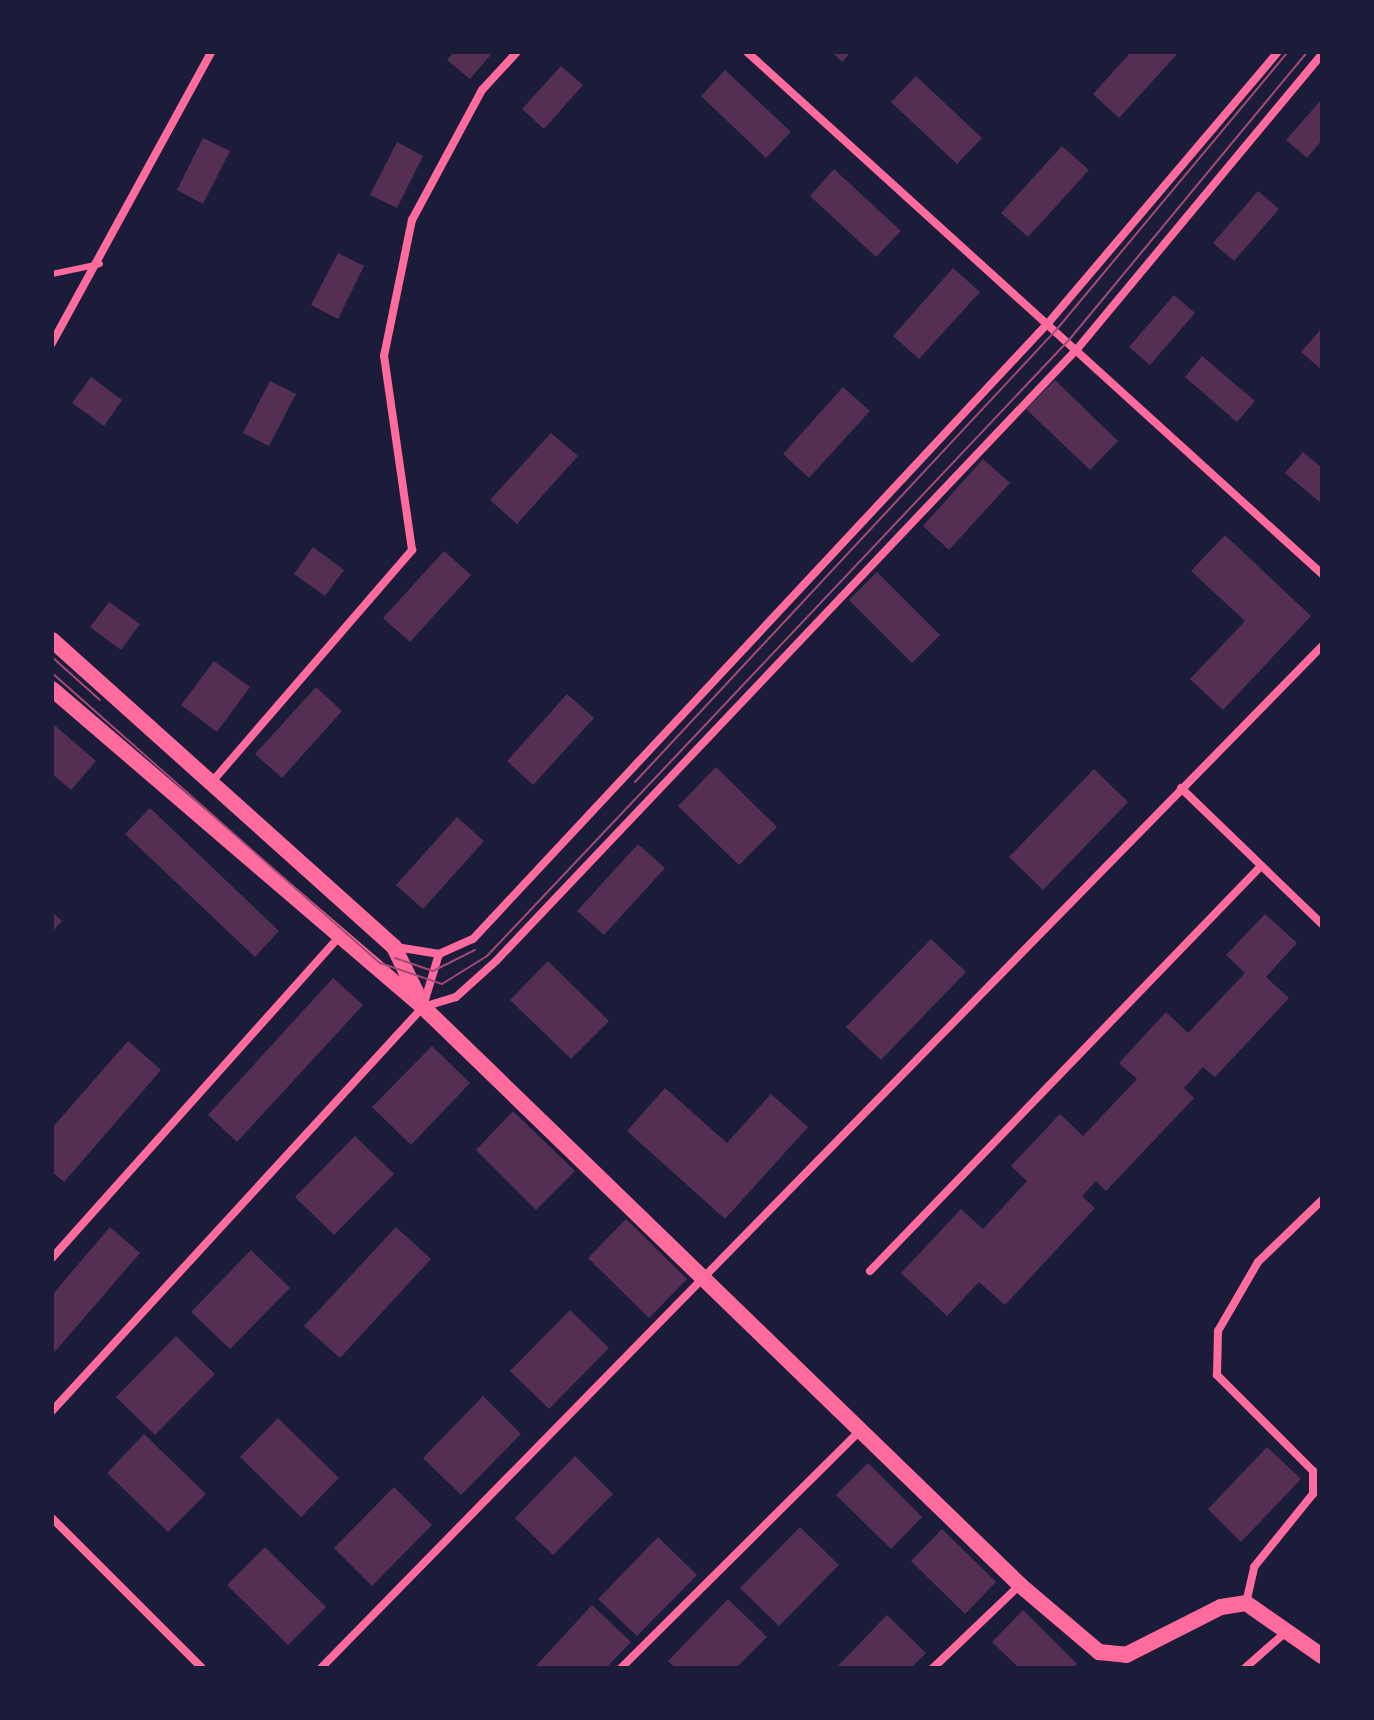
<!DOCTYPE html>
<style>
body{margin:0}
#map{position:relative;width:1374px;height:1720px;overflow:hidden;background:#1b1b3a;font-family:"Crimson Pro",serif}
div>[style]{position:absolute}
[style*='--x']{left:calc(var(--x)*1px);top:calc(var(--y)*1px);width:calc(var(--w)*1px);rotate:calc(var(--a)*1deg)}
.building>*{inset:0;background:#542f53}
.service>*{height:6px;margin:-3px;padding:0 3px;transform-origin:3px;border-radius:3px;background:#ff6b9d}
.minor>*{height:8px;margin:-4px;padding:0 4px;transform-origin:4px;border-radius:4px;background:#ff6b9d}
.secondary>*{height:16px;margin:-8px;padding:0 8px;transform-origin:8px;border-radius:8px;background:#ff6b9d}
.tram>*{height:2px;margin:-1px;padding:0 1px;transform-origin:1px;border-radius:1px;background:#a44b75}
span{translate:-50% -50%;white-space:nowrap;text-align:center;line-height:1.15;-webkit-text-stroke:8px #1b1b3a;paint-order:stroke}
.frame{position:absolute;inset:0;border:54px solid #1b1b3a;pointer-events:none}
</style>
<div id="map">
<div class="building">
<div style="clip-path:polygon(454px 52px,493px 52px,470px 79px,447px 60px)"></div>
<div style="clip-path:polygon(832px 52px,851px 52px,842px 62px)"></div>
<div style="clip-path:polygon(1131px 52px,1179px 52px,1119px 118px,1093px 94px)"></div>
<div style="clip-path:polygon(561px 66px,583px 85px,544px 129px,522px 109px)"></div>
<div style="clip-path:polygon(725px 70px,791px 132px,766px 158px,701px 96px)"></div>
<div style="clip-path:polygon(916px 76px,982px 138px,957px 164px,891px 102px)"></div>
<div style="clip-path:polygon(1322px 99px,1322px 140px,1307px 158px,1286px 140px)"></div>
<div style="clip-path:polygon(203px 138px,230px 151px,203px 204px,177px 190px)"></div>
<div style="clip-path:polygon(397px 142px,423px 156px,397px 208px,370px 195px)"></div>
<div style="clip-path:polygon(1062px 146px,1089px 170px,1028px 237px,1001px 213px)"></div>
<div style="clip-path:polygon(834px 169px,901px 231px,876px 257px,810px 196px)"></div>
<div style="clip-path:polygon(1258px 191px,1279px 209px,1234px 261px,1213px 243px)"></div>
<div style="clip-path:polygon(338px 253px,364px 266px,338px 319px,311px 305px)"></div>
<div style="clip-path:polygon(953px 268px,980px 292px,919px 359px,893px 336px)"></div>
<div style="clip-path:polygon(1174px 295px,1195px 313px,1150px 365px,1129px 347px)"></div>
<div style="clip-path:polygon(1322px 328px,1322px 370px,1301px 352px)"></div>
<div style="clip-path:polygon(1202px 356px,1255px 401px,1237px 422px,1185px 377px)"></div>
<div style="clip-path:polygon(91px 377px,122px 400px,104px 426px,72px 403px)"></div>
<div style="clip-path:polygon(1055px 380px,1118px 441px,1090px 470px,1026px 409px)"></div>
<div style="clip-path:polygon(270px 381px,296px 394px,269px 446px,243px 433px)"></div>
<div style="clip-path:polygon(843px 387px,870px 411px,809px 478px,783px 454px)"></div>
<div style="clip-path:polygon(551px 433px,578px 456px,517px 524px,490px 500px)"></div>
<div style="clip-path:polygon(1303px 452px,1322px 468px,1322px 504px,1285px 473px)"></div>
<div style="clip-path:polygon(983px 459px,1010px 483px,949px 550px,923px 526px)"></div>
<div style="clip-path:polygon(1225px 535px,1311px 616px,1223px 710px,1190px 679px,1245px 621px,1191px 571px)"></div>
<div style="clip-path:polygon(313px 547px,344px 570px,325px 596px,294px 574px)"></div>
<div style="clip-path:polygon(444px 551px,471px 575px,410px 642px,383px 618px)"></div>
<div style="clip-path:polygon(877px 572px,940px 635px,912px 663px,849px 600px)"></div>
<div style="clip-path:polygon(109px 602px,140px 624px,121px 650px,90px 627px)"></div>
<div style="clip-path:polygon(214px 661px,250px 687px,217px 732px,181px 705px)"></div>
<div style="clip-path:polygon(316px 687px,342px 711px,282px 778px,255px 754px)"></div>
<div style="clip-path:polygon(567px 694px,594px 718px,533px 785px,507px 761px)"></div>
<div style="clip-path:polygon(52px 723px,96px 761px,71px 790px,52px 774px)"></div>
<div style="clip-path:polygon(716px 767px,777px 827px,739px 865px,678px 806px)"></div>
<div style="clip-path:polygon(1094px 769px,1128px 802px,1043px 890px,1009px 857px)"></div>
<div style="clip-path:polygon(150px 808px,279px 931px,255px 957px,125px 834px)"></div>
<div style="clip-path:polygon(457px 817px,484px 841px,423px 909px,396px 885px)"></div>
<div style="clip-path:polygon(638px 844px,665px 868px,604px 935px,577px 911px)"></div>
<div style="clip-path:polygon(52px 912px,62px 921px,52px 932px)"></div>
<div style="clip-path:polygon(1265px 914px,1297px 943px,1266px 977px,1289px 998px,1215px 1077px,1203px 1067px,1184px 1088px,1194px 1098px,1106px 1191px,1096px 1181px,1082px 1196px,1095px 1208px,1005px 1305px,979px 1282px,947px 1316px,901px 1273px,961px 1209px,983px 1229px,1027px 1181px,1011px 1166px,1060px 1114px,1083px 1136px,1137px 1079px,1119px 1063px,1166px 1012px,1188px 1033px,1245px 973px,1226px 955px)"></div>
<div style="clip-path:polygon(931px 939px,966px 972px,881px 1060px,846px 1027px)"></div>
<div style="clip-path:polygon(548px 961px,609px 1021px,571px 1059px,510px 1000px)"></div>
<div style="clip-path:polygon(333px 978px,363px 1005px,237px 1142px,208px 1115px)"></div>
<div style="clip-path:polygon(128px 1041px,161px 1070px,64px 1182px,52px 1172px,52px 1128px)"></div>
<div style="clip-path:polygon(432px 1046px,470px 1083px,411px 1145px,372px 1107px)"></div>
<div style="clip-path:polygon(665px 1088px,727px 1143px,771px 1094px,808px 1127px,725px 1219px,627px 1131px)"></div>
<div style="clip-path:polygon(513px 1111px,575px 1171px,536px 1210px,476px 1150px)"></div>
<div style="clip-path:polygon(355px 1136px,394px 1174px,334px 1235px,295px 1197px)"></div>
<div style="clip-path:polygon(626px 1219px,687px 1279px,649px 1318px,588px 1258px)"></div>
<div style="clip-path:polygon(110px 1227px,140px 1253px,52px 1355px,52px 1295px)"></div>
<div style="clip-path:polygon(396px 1227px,431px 1259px,340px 1358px,304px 1326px)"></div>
<div style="clip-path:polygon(251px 1250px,290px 1288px,230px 1349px,191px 1312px)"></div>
<div style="clip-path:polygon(570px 1310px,609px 1348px,549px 1409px,510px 1371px)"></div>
<div style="clip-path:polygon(176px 1336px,215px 1374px,155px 1435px,116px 1397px)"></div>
<div style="clip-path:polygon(483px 1396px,521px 1434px,461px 1495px,423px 1458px)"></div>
<div style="clip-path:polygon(278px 1418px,339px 1478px,301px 1517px,240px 1457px)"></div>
<div style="clip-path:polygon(144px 1434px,206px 1494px,168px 1532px,107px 1473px)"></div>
<div style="clip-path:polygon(1267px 1447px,1301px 1479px,1241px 1542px,1208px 1509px)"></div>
<div style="clip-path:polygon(575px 1456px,613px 1494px,553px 1555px,515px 1518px)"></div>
<div style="clip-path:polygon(868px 1463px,922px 1517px,891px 1549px,836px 1495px)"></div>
<div style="clip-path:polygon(394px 1487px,432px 1525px,372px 1586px,334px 1548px)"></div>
<div style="clip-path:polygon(800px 1527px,839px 1565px,779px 1626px,740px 1588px)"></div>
<div style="clip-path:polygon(942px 1529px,996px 1582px,965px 1614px,911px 1561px)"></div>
<div style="clip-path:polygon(658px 1537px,697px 1575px,637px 1636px,598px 1599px)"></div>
<div style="clip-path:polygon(265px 1547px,326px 1607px,288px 1645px,227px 1585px)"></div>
<div style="clip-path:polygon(728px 1599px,767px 1637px,736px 1668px,676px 1668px,668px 1661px)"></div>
<div style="clip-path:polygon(592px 1605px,631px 1642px,606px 1668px,534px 1668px)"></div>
<div style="clip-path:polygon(1023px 1610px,1077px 1664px,1073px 1668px,1019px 1668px,992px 1642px)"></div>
<div style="clip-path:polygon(887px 1615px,926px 1653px,911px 1668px,836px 1668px)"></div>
</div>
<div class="service">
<div style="--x:52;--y:274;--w:49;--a:-11.8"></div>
</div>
<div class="minor">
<div style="--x:747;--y:52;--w:777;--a:42.23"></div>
<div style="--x:52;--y:343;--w:332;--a:-61.3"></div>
<div style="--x:211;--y:783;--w:308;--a:-49.2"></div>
<div style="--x:412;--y:550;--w:196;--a:-98.2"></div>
<div style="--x:384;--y:356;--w:139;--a:-78.4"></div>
<div style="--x:412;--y:220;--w:148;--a:-61.7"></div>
<div style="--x:482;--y:90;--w:52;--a:-47.4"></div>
<div style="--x:1181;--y:788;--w:196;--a:44"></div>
<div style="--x:396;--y:947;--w:44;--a:9.2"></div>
<div style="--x:439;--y:954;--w:37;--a:-24"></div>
<div style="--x:473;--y:939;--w:844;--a:-46.97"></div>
<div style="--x:1049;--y:322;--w:354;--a:-49.7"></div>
<div style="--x:424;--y:1003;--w:51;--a:-73"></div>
<div style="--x:52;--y:1258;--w:428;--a:-48.2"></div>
<div style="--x:870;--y:1271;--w:563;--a:-46.01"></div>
<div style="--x:52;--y:1411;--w:549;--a:-47.44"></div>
<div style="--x:423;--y:1007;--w:34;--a:-17"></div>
<div style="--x:456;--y:997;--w:54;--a:-42"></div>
<div style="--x:496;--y:961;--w:845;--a:-46.49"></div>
<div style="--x:1078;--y:348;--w:382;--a:-50.3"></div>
<div style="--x:52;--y:1518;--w:212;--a:45"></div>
<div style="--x:1246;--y:1603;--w:37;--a:-77"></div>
<div style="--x:1254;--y:1567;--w:94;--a:-51.1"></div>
<div style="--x:1313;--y:1494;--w:23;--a:-90"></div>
<div style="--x:1313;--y:1471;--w:136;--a:-135"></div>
<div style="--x:1217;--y:1375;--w:44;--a:-88.7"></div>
<div style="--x:1218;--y:1331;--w:80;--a:-59.9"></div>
<div style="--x:1258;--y:1262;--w:89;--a:-44.1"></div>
<div style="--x:321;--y:1668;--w:1431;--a:-45.59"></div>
<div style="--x:621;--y:1668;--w:338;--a:-44.8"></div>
<div style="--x:933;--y:1668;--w:120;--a:-43.7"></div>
<div style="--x:1245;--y:1668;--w:56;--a:-41.4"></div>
</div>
<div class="secondary">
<div style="--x:52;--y:640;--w:460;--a:41.9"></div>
<div style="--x:394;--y:947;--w:61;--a:63.9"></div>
<div style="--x:52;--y:689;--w:489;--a:40.6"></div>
<div style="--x:423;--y:1007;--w:831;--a:44.07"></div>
<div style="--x:1020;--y:1585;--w:104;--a:40.3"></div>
<div style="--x:1099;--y:1652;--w:27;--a:6"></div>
<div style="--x:1126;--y:1655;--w:106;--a:-26.8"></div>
<div style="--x:1221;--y:1607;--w:25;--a:-9"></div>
<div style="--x:1246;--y:1603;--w:93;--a:34.9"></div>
</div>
<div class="tram">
<div style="--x:52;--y:657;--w:64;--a:41.9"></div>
<div style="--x:52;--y:673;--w:438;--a:41.5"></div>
<div style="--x:380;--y:963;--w:65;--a:18.7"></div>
<div style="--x:442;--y:984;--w:53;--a:-31.9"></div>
<div style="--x:487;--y:956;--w:847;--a:-46.63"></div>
<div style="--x:1069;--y:340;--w:374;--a:-50.4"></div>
<div style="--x:635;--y:782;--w:619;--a:-47.03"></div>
<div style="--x:1057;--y:329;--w:361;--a:-50.2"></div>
<div style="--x:395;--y:958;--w:40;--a:18.9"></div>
<div style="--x:433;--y:971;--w:47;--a:-26.6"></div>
</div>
<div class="frame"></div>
</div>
